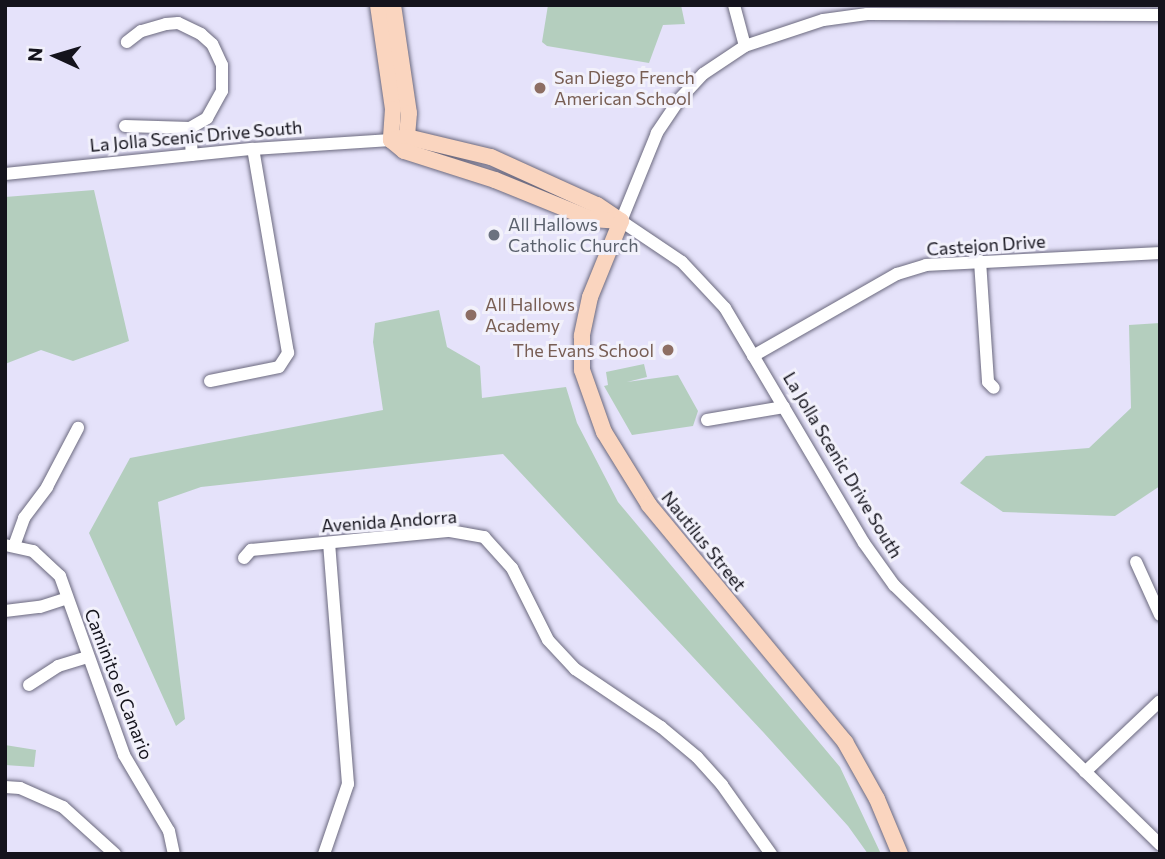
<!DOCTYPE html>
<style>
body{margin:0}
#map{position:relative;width:1165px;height:859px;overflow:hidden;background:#e5e2fa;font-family:Commissioner,sans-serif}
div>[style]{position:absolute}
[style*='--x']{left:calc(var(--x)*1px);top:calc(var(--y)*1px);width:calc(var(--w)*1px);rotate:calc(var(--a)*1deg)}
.green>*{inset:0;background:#b4cebe}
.roads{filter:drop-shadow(0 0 2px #6b697e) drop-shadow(0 0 2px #6b697e)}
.minor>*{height:12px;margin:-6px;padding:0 6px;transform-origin:6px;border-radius:6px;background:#fff}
.major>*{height:16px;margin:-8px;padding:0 8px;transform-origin:8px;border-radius:8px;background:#fad5bf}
.dots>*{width:19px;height:19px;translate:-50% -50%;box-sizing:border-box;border:4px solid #f2f1fb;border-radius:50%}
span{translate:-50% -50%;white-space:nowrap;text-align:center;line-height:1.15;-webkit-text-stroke:6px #f2f1fb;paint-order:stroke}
.education-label{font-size:18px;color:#785e54}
.left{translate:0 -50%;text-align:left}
.right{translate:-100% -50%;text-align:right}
.street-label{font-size:18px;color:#14131c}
.worship-label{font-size:18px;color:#5b616d}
.frame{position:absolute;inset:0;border:7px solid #14131c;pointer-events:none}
.north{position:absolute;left:21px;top:21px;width:70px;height:70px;-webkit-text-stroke:5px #f2f1fb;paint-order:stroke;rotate:274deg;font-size:19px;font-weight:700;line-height:28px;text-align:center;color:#14131c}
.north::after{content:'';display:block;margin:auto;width:24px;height:32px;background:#14131c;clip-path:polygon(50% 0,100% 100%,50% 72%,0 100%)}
</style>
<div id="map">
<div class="green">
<div style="clip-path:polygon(548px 5px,681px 5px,685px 24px,663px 25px,649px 63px,547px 46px,542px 42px)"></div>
<div style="clip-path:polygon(94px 190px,129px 341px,73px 361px,41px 350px,5px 364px,5px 197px)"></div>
<div style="clip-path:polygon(439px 310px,447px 347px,480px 366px,482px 398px,566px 387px,577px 423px,618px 502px,840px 767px,881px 854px,868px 854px,848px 826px,764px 733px,503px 454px,201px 487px,158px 502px,185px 719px,176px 726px,89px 533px,130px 458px,383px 410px,373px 342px,375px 323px)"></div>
<div style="clip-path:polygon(1160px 323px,1160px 486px,1115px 516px,1003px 512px,960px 483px,986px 456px,1089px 448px,1131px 408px,1129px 325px)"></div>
<div style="clip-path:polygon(644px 364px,647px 377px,627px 382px,678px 375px,698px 411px,693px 426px,632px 435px,604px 386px,608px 385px,606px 372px)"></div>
<div style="clip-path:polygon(5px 745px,36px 750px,34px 767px,5px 765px)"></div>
</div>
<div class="roads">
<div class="minor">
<div style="--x:734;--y:5;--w:42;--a:75"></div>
<div style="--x:1160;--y:15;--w:293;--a:-179.8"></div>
<div style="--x:867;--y:14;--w:44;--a:172.2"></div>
<div style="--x:823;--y:20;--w:82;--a:161.6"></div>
<div style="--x:745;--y:46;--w:50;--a:146.3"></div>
<div style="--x:703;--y:74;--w:35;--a:133"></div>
<div style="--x:679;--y:100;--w:40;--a:124"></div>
<div style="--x:657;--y:133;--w:95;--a:112.2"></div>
<div style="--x:621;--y:221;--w:73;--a:33.9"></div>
<div style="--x:682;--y:262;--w:63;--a:46.9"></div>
<div style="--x:725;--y:308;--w:273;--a:59.4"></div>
<div style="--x:864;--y:543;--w:52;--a:54.5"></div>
<div style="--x:894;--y:585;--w:372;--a:44.3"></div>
<div style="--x:125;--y:126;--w:65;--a:1.8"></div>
<div style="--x:190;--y:128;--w:20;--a:-30"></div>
<div style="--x:207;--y:118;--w:31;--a:-61"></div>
<div style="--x:222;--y:91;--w:26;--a:-90"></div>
<div style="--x:222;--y:65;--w:23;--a:-115"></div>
<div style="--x:212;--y:44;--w:15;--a:-138"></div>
<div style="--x:201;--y:34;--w:25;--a:-154"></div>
<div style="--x:178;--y:23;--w:12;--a:175"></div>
<div style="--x:166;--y:24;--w:26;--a:164"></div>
<div style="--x:141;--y:31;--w:18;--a:142"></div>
<div style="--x:190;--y:128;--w:27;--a:86"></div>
<div style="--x:5;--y:174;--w:249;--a:-5.8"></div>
<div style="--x:253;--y:149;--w:138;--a:-3.7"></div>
<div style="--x:980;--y:261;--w:121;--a:86.2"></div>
<div style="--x:988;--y:382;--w:8;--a:45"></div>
<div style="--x:753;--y:356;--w:166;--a:-29.7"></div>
<div style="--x:897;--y:274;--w:30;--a:-17"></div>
<div style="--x:926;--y:265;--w:234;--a:-2.9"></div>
<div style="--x:210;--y:381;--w:70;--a:-11.5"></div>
<div style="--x:279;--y:367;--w:17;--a:-57"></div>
<div style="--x:288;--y:353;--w:207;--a:-99.7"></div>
<div style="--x:707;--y:420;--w:78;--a:-9.6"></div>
<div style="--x:5;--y:545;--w:29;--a:12"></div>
<div style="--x:33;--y:551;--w:37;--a:43"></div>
<div style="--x:60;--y:576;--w:190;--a:70.3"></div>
<div style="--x:124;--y:755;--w:88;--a:59.4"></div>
<div style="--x:169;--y:831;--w:24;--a:78"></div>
<div style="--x:14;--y:546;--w:30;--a:-70"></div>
<div style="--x:24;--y:518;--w:39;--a:-53"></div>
<div style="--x:47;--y:487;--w:67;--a:-62.3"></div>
<div style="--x:244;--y:558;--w:11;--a:-49"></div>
<div style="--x:251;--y:550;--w:200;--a:-5.5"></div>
<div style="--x:450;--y:531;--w:35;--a:10"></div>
<div style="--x:484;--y:537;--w:42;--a:47.9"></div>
<div style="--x:512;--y:568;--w:80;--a:63.4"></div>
<div style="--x:548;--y:640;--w:40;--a:47"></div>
<div style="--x:575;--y:669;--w:104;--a:34"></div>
<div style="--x:661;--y:727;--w:47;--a:39.8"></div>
<div style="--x:697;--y:757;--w:38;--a:48"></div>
<div style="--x:722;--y:785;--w:85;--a:54.6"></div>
<div style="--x:1136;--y:562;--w:58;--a:65.6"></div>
<div style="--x:5;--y:611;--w:35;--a:-7"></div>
<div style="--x:40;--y:607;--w:28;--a:-18"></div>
<div style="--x:29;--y:685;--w:35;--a:-33"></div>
<div style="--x:58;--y:666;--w:30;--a:-17"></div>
<div style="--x:1085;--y:772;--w:103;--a:-43.4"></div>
<div style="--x:5;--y:787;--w:15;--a:4"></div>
<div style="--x:20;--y:788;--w:47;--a:23.8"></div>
<div style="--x:63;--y:807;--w:70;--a:42.1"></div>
<div style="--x:324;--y:854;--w:74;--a:-71.1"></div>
<div style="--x:348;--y:784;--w:242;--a:-94.5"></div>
</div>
<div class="major">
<div style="--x:378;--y:5;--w:105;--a:81.8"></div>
<div style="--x:393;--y:109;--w:31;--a:94"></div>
<div style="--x:393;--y:5;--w:109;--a:81.6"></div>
<div style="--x:409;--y:113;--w:32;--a:95"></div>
<div style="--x:391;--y:140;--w:16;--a:-11"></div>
<div style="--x:407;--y:137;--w:86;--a:13.4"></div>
<div style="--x:491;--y:157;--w:116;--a:24.4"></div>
<div style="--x:597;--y:205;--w:29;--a:34"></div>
<div style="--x:391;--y:140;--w:17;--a:40"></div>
<div style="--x:404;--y:151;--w:96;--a:17.7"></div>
<div style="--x:495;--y:180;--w:104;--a:22.1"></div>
<div style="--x:591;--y:219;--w:27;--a:4"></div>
<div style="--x:621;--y:221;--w:82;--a:112.2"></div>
<div style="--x:590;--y:297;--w:40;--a:102"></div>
<div style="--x:582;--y:336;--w:34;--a:90"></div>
<div style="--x:582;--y:370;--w:66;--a:70.5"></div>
<div style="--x:604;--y:432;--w:86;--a:58.3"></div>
<div style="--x:649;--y:505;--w:308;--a:50.4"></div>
<div style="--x:845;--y:742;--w:65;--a:60.7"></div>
<div style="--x:877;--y:799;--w:60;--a:67.3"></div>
</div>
</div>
<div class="dots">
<div style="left:540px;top:88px;background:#8d6e63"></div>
<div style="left:494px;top:235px;background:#6b7280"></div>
<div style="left:471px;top:315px;background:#8d6e63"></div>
<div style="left:668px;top:350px;background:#8d6e63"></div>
</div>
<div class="education-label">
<span class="left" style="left:554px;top:88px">San Diego French<br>American School</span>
<span class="left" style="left:485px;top:315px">All Hallows<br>Academy</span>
<span class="right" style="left:654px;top:350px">The Evans School</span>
</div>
<div class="street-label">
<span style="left:196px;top:136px;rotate:-5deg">La Jolla Scenic Drive South</span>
<span style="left:986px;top:245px;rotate:-4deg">Castejon Drive</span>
<span style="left:843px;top:465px;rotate:59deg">La Jolla Scenic Drive South</span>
<span style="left:389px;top:521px;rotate:-4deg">Avenida Andorra</span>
<span style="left:704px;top:541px;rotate:51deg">Nautilus Street</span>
<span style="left:119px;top:684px;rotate:69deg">Caminito el Canario</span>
</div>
<div class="worship-label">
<span class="left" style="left:508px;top:235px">All Hallows<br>Catholic Church</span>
</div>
<div class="frame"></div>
<div class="north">N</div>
</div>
